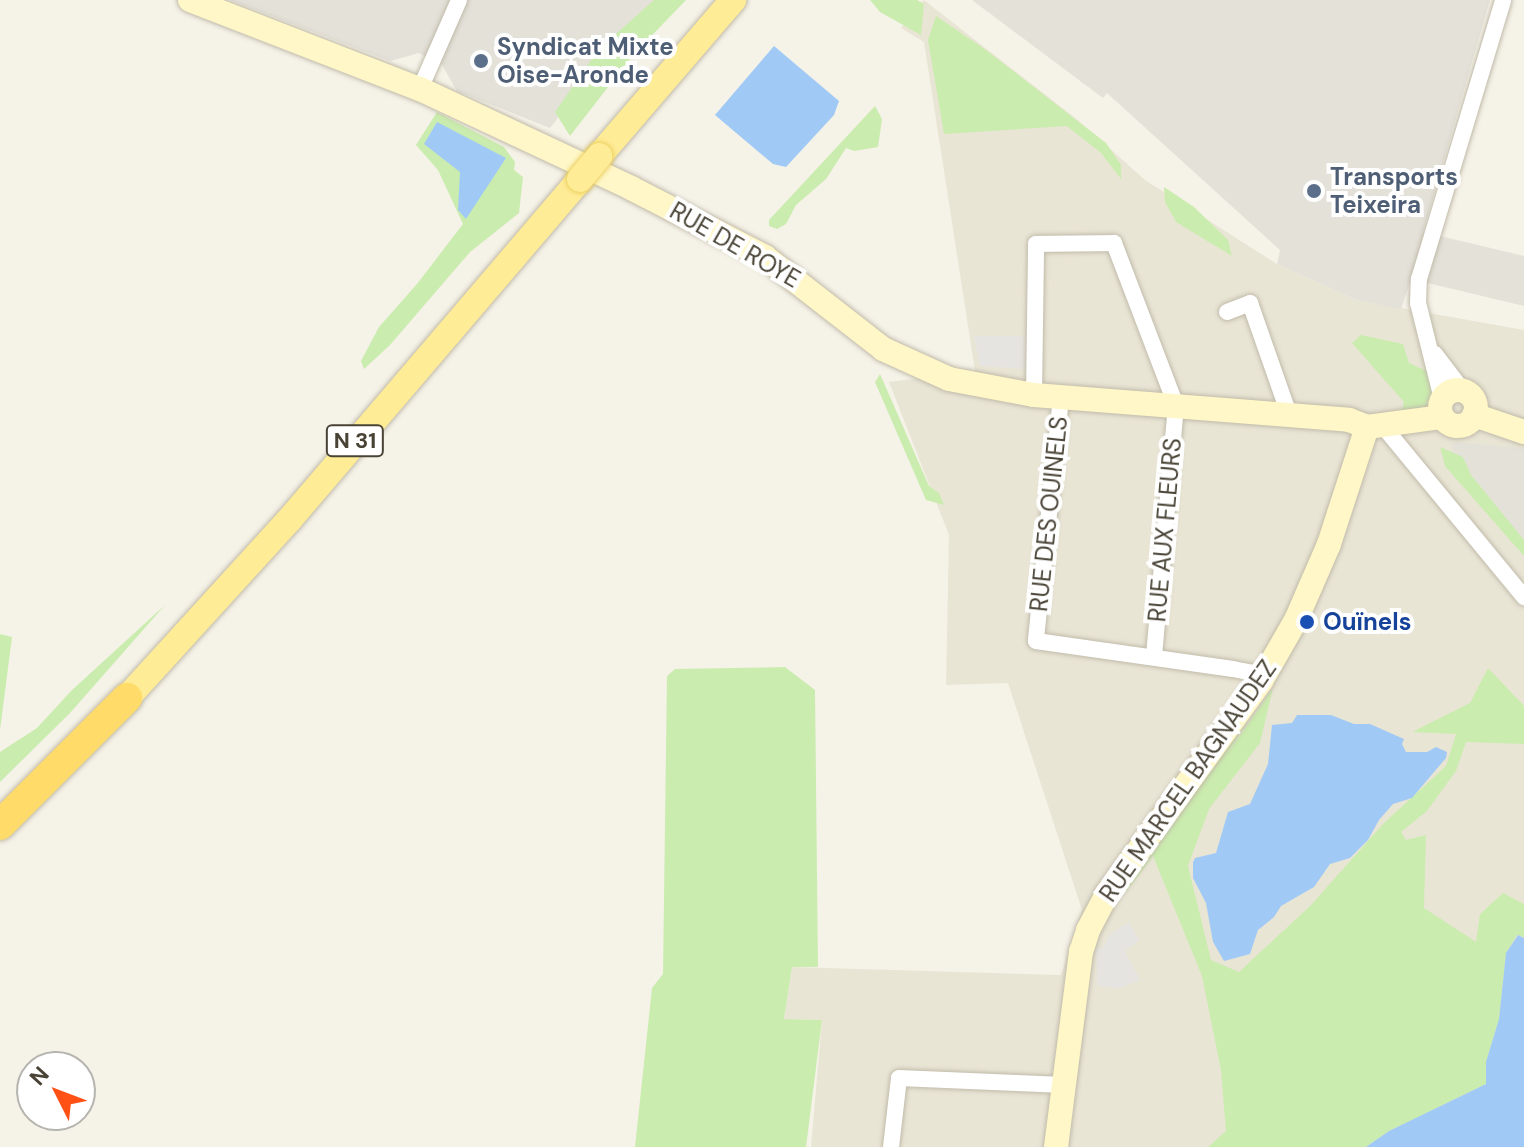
<!DOCTYPE html>
<meta charset="utf-8">
<style>
body{margin:0}
#map{position:relative;width:1524px;height:1147px;overflow:hidden;background:#f5f2e8;font-family:"DM Sans",sans-serif}
div>[style]{position:absolute}
[style*='--x']{left:calc(var(--x)*1px);top:calc(var(--y)*1px);width:calc(var(--w)*1px);rotate:calc(var(--a)*1deg)}
.residential>*{inset:0;background:#e9e5d5}
.industrial>*{inset:0;background:#e4e1d9}
.green>*{inset:0;background:#caecae}
.parking>*{inset:0;background:#e6e4e0}
.water>*{inset:0;background:#a0caf5}
.roads{filter:drop-shadow(0 0 2px #c1bbaa) drop-shadow(0 0 2px #c1bbaa)}
.street>*{height:16px;margin:-8px;padding:0 8px;transform-origin:8px;border-radius:8px;background:#fff}
.secondary>*{height:24px;margin:-12px;padding:0 12px;transform-origin:12px;border-radius:12px;background:#fff7c8}
.secondary>.ring{margin:-12px;padding:0;box-sizing:content-box;background:none;border:24px solid #fff7c8;border-radius:50%}
.primary>*{height:26px;margin:-13px;padding:0 13px;transform-origin:13px;border-radius:13px;background:#ffec97}
.highway>*{height:30px;margin:-15px;padding:0 15px;transform-origin:15px;border-radius:15px;background:#ffdc69}
.bridges{filter:drop-shadow(0 0 2px #ecd05f) drop-shadow(0 0 2px #ecd05f)}
.primary-bridge>*{height:26px;margin:-13px;padding:0 13px;transform-origin:13px;border-radius:13px;background:#ffec97}
.dots>*{width:22px;height:22px;translate:-50% -50%;box-sizing:border-box;border:4px solid #fff;border-radius:50%}
span{translate:-50% -50%;white-space:nowrap;text-align:center;line-height:1.15;-webkit-text-stroke:8px #fff;paint-order:stroke}
.shield-label span{padding:2px 6px;background:#fff;border:2px solid;border-radius:6px;-webkit-text-stroke-width:0}
.shield-label{font-size:22px;color:#494336;font-weight:700}
.service-label{font-size:24px;color:#4e5e75;font-weight:700}
.left{translate:0 -50%;text-align:left}
.street-label{font-size:24px;color:#494336}
.transit-label{font-size:24px;color:#164399;font-weight:700}
.north{position:absolute;left:16px;top:1051px;width:80px;height:80px;box-sizing:border-box;background:#fff;border:2px solid #b6b4af;border-radius:50%;rotate:312deg;font-size:22px;font-weight:700;line-height:32px;text-align:center;color:#494336}
.north::after{content:'';display:block;margin:auto;width:28px;height:36px;background:#ff5015;clip-path:polygon(50% 0,100% 100%,50% 72%,0 100%)}
</style>
<div id="map">
<div class="residential">
<div style="clip-path:polygon(924px 0,1079px 121px,1145px 180px,1277px 264px,1356px 300px,1524px 330px,1524px 1147px,811px 1147px,822px 1020px,784px 1019px,792px 967px,1061px 975px,1082px 910px,1008px 683px,946px 685px,949px 535px,889px 382px,975px 371px,924px 42px,901px 28px)"></div>
</div>
<div class="industrial">
<div style="clip-path:polygon(230px 0,656px 0,606px 55px,550px 128px,457px 91px,442px 65px,419px 53px,390px 61px)"></div>
<div style="clip-path:polygon(972px 0,1490px 0,1423px 232px,1524px 256px,1524px 306px,1411px 279px,1401px 309px,1356px 300px,1277px 264px,1280px 250px,1107px 93px,1103px 98px)"></div>
<div style="clip-path:polygon(1453px 442px,1524px 448px,1524px 543px,1452px 456px)"></div>
</div>
<div class="green">
<div style="clip-path:polygon(654px 0,686px 0,633px 55px,570px 136px,555px 112px,598px 50px)"></div>
<div style="clip-path:polygon(870px 0,917px 0,924px 4px,921px 35px,880px 12px)"></div>
<div style="clip-path:polygon(936px 16px,986px 50px,1106px 143px,1121px 165px,1121px 179px,1101px 153px,1067px 126px,944px 134px,928px 40px)"></div>
<div style="clip-path:polygon(875px 106px,882px 119px,878px 147px,854px 151px,846px 148px,826px 179px,796px 205px,786px 224px,777px 229px,769px 226px,769px 220px)"></div>
<div style="clip-path:polygon(437px 112px,504px 147px,515px 162px,514px 170px,523px 177px,519px 213px,470px 252px,390px 345px,364px 369px,361px 361px,379px 327px,417px 284px,463px 224px,438px 170px,416px 145px)"></div>
<div style="clip-path:polygon(1164px 187px,1194px 207px,1228px 240px,1232px 256px,1176px 222px,1165px 202px)"></div>
<div style="clip-path:polygon(1361px 335px,1403px 344px,1409px 363px,1429px 372px,1436px 394px,1431px 407px,1410px 414px,1402px 410px,1404px 402px,1352px 343px)"></div>
<div style="clip-path:polygon(880px 374px,929px 486px,939px 493px,944px 505px,926px 500px,875px 382px)"></div>
<div style="clip-path:polygon(1440px 447px,1463px 457px,1471px 475px,1524px 540px,1524px 556px,1445px 466px)"></div>
<div style="clip-path:polygon(165px 605px,70px 713px,0 782px,0 752px,37px 728px,71px 691px)"></div>
<div style="clip-path:polygon(0 634px,12px 637px,0 730px)"></div>
<div style="clip-path:polygon(1294px 649px,1227px 754px,1273px 688px,1260px 743px,1209px 809px,1188px 866px,1211px 960px,1239px 972px,1311px 905px,1384px 823px,1446px 766px,1456px 734px,1412px 732px,1470px 703px,1488px 668px,1524px 706px,1524px 744px,1466px 742px,1456px 771px,1427px 811px,1401px 832px,1406px 840px,1426px 835px,1424px 908px,1476px 942px,1480px 914px,1503px 893px,1524px 904px,1524px 937px,1517px 935px,1506px 953px,1499px 1019px,1486px 1062px,1486px 1084px,1389px 1131px,1366px 1147px,1208px 1147px,1226px 1131px,1221px 1070px,1202px 976px,1153px 856px,1127px 891px,1123px 888px)"></div>
<div style="clip-path:polygon(785px 667px,815px 690px,818px 967px,792px 967px,784px 1019px,822px 1020px,806px 1147px,635px 1147px,652px 988px,663px 974px,667px 676px,675px 669px)"></div>
</div>
<div class="parking">
<div style="clip-path:polygon(974px 336px,1025px 336px,1026px 369px,980px 366px)"></div>
<div style="clip-path:polygon(1129px 922px,1139px 940px,1125px 951px,1140px 980px,1117px 989px,1097px 985px,1096px 949px,1104px 947px,1109px 935px)"></div>
</div>
<div class="water">
<div style="clip-path:polygon(774px 46px,839px 101px,834px 115px,786px 167px,773px 164px,715px 115px)"></div>
<div style="clip-path:polygon(437px 122px,506px 158px,466px 219px,458px 210px,460px 172px,424px 144px)"></div>
<div style="clip-path:polygon(1297px 715px,1331px 715px,1354px 724px,1370px 724px,1404px 739px,1402px 744px,1406px 752px,1427px 752px,1436px 747px,1447px 752px,1446px 758px,1412px 798px,1393px 804px,1379px 820px,1368px 840px,1350px 858px,1330px 864px,1314px 887px,1281px 906px,1274px 917px,1258px 930px,1250px 954px,1224px 961px,1213px 942px,1206px 903px,1193px 878px,1193px 862px,1195px 858px,1216px 853px,1228px 812px,1250px 804px,1268px 764px,1272px 725px,1292px 723px)"></div>
<div style="clip-path:polygon(1518px 935px,1524px 938px,1524px 1147px,1366px 1147px,1389px 1131px,1486px 1084px,1486px 1062px,1499px 1019px,1506px 953px)"></div>
</div>
<div class="roads">
<div class="street">
<div style="--x:420;--y:89;--w:97;--a:-66.3"></div>
<div style="--x:1227;--y:312;--w:25;--a:-21"></div>
<div style="--x:1250;--y:303;--w:121;--a:70.7"></div>
<div style="--x:1435;--y:354;--w:46;--a:52.9"></div>
<div style="--x:1034;--y:395;--w:151;--a:-89.2"></div>
<div style="--x:1036;--y:244;--w:78;--a:-0.7"></div>
<div style="--x:1114;--y:243;--w:173;--a:69.1"></div>
<div style="--x:1176;--y:405;--w:252;--a:95"></div>
<div style="--x:1061;--y:397;--w:245;--a:95.9"></div>
<div style="--x:1036;--y:641;--w:199;--a:8.1"></div>
<div style="--x:1233;--y:669;--w:20;--a:11"></div>
<div style="--x:1253;--y:673;--w:11;--a:45"></div>
<div style="--x:1442;--y:399;--w:99;--a:-104"></div>
<div style="--x:1418;--y:303;--w:24;--a:-88"></div>
<div style="--x:1419;--y:279;--w:291;--a:-73.2"></div>
<div style="--x:1383;--y:426;--w:222;--a:50.5"></div>
<div style="--x:891;--y:1147;--w:69;--a:-83.4"></div>
<div style="--x:899;--y:1078;--w:165;--a:2.4"></div>
</div>
<div class="secondary">
<div style="--x:190;--y:0;--w:247;--a:21.2"></div>
<div style="--x:420;--y:89;--w:233;--a:25.1"></div>
<div style="--x:631;--y:188;--w:151;--a:27.2"></div>
<div style="--x:765;--y:257;--w:150;--a:37.9"></div>
<div style="--x:883;--y:349;--w:72;--a:24.4"></div>
<div style="--x:949;--y:379;--w:86;--a:10.7"></div>
<div style="--x:1034;--y:395;--w:316;--a:4.5"></div>
<div style="--x:1349;--y:420;--w:19;--a:21"></div>
<div style="--x:1367;--y:427;--w:76;--a:-7.6"></div>
<div class="ring" style="left:1440px;top:390px;width:12px;height:12px"></div>
<div style="--x:1474;--y:415;--w:53;--a:18.8"></div>
<div style="--x:1056;--y:1147;--w:197;--a:-82.7"></div>
<div style="--x:1081;--y:952;--w:23;--a:-72"></div>
<div style="--x:1088;--y:930;--w:41;--a:-62.2"></div>
<div style="--x:1107;--y:894;--w:263;--a:-54.1"></div>
<div style="--x:1261;--y:681;--w:70;--a:-60.2"></div>
<div style="--x:1296;--y:620;--w:83;--a:-66.5"></div>
<div style="--x:1329;--y:544;--w:123;--a:-72"></div>
</div>
<div class="primary">
<div style="--x:599;--y:156;--w:206;--a:-49.3"></div>
<div style="--x:127;--y:698;--w:242;--a:-47.7"></div>
<div style="--x:290;--y:519;--w:447;--a:-49.5"></div>
</div>
<div class="highway">
<div style="--x:0;--y:825;--w:180;--a:-45"></div>
</div>
</div>
<div class="bridges">
<div class="primary-bridge">
<div style="--x:580;--y:179;--w:30;--a:-50"></div>
</div>
</div>
<div class="dots">
<div style="left:481px;top:61px;background:#5c6f8a"></div>
<div style="left:1314px;top:191px;background:#5c6f8a"></div>
<div style="left:1307px;top:622px;background:#1a4fb4"></div>
</div>
<div class="shield-label">
<span style="left:355px;top:441px">N 31</span>
</div>
<div class="service-label">
<span class="left" style="left:497px;top:61px">Syndicat Mixte<br>Oise-Aronde</span>
<span class="left" style="left:1330px;top:191px">Transports<br>Teixeira</span>
</div>
<div class="street-label">
<span style="left:735px;top:245px;rotate:30deg">RUE DE ROYE</span>
<span style="left:1049px;top:514px;rotate:-84deg">RUE DES OUINELS</span>
<span style="left:1165px;top:530px;rotate:-85deg">RUE AUX FLEURS</span>
<span style="left:1188px;top:781px;rotate:-55deg">RUE MARCEL BAGNAUDEZ</span>
</div>
<div class="transit-label">
<span class="left" style="left:1323px;top:622px">Ouïnels</span>
</div>
<div class="north">N</div>
</div>
